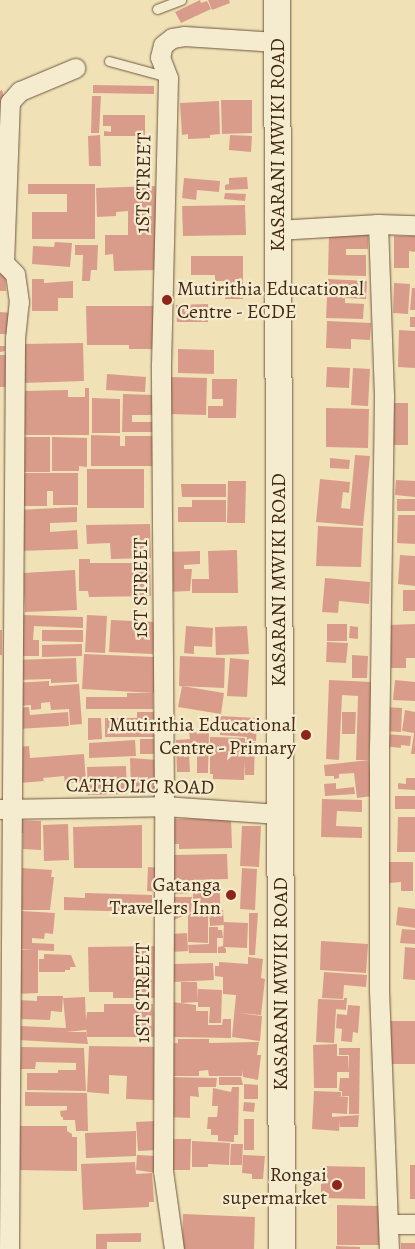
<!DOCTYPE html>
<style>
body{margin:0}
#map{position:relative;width:415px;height:1249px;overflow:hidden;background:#f0e1b7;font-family:Alegreya,serif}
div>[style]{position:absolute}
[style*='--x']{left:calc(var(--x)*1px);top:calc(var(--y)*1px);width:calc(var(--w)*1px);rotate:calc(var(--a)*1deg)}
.building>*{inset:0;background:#da9c8a}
.roads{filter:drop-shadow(0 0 1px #6e583e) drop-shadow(0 0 1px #6e583e)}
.lane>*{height:9px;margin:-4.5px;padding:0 4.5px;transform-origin:4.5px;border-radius:4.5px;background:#f5ecd0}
.street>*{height:19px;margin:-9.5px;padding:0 9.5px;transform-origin:9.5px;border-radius:9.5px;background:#f5ecd0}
.secondary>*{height:26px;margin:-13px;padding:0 13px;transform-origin:13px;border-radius:13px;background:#f5ecd0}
.dots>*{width:14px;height:14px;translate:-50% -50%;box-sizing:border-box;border:2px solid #f5ecd0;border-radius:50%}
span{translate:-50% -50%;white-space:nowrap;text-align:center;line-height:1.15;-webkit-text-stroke:4.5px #f5ecd0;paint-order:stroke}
.street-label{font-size:20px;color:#422a16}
.poi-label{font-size:20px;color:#422a16}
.left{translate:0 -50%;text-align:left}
.right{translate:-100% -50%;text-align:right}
</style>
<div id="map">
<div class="building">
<div style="clip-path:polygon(200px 0,201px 3px,207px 1px,211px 9px,181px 23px,175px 12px)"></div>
<div style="clip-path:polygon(208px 0,229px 0,230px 3px,212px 10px)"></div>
<div style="clip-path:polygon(93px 85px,154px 86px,154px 94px,93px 93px)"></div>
<div style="clip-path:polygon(2px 90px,8px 110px,0 113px,0 91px)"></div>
<div style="clip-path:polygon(92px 96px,101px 96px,99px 133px,91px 133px)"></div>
<div style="clip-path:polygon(221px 100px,252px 100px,252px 133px,222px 134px)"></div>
<div style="clip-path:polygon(219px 101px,220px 134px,210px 135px,210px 138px,188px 139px,188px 134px,182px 135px,180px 103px)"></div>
<div style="clip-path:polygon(103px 115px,145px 115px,145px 136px,104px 136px,104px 131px,111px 132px,111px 126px,103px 126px)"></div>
<div style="clip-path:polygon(100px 135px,101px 166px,89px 166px,88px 136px)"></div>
<div style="clip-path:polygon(230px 135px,252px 136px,251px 152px,229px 150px)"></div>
<div style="clip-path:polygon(247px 177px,248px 189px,225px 190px,225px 185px,229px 184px,229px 178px)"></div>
<div style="clip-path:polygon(184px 178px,220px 181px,219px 192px,197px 190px,196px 200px,182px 198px)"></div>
<div style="clip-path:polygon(28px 184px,95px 184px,95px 239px,32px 239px,32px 212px,67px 212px,67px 194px,28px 194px)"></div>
<div style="clip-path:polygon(155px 186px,158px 270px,114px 271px,113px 254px,105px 255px,105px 235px,128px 235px,128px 211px,116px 212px,116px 216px,97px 217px,96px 188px)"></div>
<div style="clip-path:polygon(225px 193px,246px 194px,245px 201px,224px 199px)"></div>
<div style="clip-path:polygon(245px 205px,246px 235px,183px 236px,182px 206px)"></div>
<div style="clip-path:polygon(329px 232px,368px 232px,368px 249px,346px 249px,346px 255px,366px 255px,366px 276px,328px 275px)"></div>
<div style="clip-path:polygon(394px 236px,415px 236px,415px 252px,409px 251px,409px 268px,394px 268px)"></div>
<div style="clip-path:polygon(55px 242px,72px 243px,70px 267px,32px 264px,33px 246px,54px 247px)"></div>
<div style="clip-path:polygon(75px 245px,98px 245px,97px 270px,91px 270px,90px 281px,82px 281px,83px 255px,75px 255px)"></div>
<div style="clip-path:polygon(191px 256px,243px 256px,243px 299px,225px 299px,225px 281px,215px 281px,215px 275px,191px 275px)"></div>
<div style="clip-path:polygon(0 269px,5px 269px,6px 291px,0 291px)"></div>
<div style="clip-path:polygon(32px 279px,44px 279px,44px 283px,73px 281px,73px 298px,58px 298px,58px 311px,32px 311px)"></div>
<div style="clip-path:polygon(328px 279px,367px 281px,366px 299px,345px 298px,345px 303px,364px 304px,363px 319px,326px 318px)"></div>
<div style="clip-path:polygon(394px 283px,410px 284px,408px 314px,393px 313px)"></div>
<div style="clip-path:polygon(412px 288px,415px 288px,415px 310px,410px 310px)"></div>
<div style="clip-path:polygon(208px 304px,208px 322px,177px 322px,176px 305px)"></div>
<div style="clip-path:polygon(86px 306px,154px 306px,155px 349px,129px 349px,129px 345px,87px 345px)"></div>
<div style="clip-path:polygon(0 312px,12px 313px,10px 334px,0 334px)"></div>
<div style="clip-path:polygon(410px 317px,415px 317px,415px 327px,410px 327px)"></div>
<div style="clip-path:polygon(327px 321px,371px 323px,370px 340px,351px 339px,351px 349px,326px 348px)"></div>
<div style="clip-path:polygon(399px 330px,415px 331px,415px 368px,398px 367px)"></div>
<div style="clip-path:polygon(83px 343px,84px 381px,23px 383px,22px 344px)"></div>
<div style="clip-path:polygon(0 346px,5px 346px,5px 351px,0 352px)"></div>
<div style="clip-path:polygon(178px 349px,214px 350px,214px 374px,178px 373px)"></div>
<div style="clip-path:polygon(0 355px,7px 355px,7px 387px,0 387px)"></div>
<div style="clip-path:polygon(327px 367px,350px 368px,349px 388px,326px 387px)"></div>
<div style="clip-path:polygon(353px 368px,370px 369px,368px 406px,351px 405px)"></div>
<div style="clip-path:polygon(107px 374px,146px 377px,145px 392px,106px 390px)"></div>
<div style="clip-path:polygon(170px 377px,207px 378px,206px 415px,169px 414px)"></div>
<div style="clip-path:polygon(212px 379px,237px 379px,236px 418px,208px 418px,208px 406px,223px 406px,223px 399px,212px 399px)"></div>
<div style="clip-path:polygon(85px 388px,89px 388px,89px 435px,24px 435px,23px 391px,68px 390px,68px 397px,85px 397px)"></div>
<div style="clip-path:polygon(123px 394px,155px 395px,154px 415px,132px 415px,132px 422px,153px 422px,153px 432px,122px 432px)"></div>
<div style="clip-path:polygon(92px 398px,120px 399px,120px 433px,92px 433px)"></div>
<div style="clip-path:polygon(388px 403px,408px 403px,408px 445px,389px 445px)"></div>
<div style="clip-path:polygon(326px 408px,369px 409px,368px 448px,326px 447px)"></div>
<div style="clip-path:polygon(91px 435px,120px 436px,120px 446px,125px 446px,125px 436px,153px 436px,153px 466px,91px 466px)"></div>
<div style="clip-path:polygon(21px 437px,50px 437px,50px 472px,20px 472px)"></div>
<div style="clip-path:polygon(52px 437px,87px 438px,87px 467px,79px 466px,79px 471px,52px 471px)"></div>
<div style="clip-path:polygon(355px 455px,370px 456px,363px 526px,316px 522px,320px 479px,350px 482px,349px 493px,343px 492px,341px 508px,350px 509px)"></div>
<div style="clip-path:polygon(330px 458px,350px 460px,349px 469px,330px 468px)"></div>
<div style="clip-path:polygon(87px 469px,144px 469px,144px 508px,87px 508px)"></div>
<div style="clip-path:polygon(19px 473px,78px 473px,78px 505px,53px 505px,53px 491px,47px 491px,47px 506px,20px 506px)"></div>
<div style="clip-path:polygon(396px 480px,415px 481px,415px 497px,395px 495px)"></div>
<div style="clip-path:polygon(228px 481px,246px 481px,245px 523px,227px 523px)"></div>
<div style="clip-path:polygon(181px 484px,226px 484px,226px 497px,182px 497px)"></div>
<div style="clip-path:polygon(397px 499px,415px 499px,415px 511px,397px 511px)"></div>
<div style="clip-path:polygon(192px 500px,226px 500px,226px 522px,178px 522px,178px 507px,192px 507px)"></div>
<div style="clip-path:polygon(77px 507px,77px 522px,50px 523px,50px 532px,77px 530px,78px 549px,19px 551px,17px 510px)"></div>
<div style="clip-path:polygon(398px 515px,415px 515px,415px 544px,397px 543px)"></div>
<div style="clip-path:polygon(150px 524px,151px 558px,111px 559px,110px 543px,87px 544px,86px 525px)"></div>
<div style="clip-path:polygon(318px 526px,363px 528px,361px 567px,316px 566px)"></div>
<div style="clip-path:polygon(237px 550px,238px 593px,192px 593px,192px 579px,209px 579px,208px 551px)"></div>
<div style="clip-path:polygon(200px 551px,200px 564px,184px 565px,184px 569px,192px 569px,190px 591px,167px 592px,166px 552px)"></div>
<div style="clip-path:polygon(400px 555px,415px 556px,415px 586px,398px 584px)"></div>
<div style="clip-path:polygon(79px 559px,90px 559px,90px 563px,150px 563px,151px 596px,89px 597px,88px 591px,79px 591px)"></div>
<div style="clip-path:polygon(75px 570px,77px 610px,25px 612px,23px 573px)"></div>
<div style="clip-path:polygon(325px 578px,370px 582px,369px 604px,339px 601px,338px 613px,322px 612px)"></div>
<div style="clip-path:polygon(403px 590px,415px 590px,415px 611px,403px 611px)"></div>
<div style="clip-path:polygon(23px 615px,83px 617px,83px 628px,34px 626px,33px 640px,39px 640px,39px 656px,22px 656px)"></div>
<div style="clip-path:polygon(87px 615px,107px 616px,105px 653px,85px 652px)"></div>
<div style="clip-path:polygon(111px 620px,155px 622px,153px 654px,109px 652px)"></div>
<div style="clip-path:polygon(327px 624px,347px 624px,347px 641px,327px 641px)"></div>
<div style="clip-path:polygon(415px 624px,415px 658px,406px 658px,406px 668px,391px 668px,389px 625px)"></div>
<div style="clip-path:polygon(186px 626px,213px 628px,212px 647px,194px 646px,194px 654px,184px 653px)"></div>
<div style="clip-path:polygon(247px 626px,249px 654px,216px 655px,215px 627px)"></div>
<div style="clip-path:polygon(350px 626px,358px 627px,358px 639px,349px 638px)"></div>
<div style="clip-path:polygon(0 630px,2px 630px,2px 655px,0 655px)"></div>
<div style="clip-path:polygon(42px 630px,83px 630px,83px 642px,42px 641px)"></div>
<div style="clip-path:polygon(327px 642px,348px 643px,346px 663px,326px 662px)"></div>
<div style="clip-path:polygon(82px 644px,82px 656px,42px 657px,42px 645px)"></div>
<div style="clip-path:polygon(84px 654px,155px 657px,154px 693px,82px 689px)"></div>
<div style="clip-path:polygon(352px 655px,368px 656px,367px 678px,352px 678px)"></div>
<div style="clip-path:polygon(180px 656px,225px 658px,224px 688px,179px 686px)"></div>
<div style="clip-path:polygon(76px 658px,77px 682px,51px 683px,51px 679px,15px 680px,14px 660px)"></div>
<div style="clip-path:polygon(230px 658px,249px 660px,247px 697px,227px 696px)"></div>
<div style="clip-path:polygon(329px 680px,372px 682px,369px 760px,356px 760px,358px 696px,342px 695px,339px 760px,326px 759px)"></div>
<div style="clip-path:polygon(395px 680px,415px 682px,415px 701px,393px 700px)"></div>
<div style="clip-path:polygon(49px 681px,49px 686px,79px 684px,82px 724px,70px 725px,69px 709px,51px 710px,50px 702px,41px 703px,41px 709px,31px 710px,31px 705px,16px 706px,14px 683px)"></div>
<div style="clip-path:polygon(182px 686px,224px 693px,221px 714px,178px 707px)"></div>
<div style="clip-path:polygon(127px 693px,153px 693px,153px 709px,86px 709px,86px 697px,127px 697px)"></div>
<div style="clip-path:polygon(29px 707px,30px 715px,68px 712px,69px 726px,17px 729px,16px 708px)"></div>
<div style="clip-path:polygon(384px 707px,402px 708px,401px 732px,383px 731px)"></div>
<div style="clip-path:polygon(405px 710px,415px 712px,415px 754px,411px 754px,414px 733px,402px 731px)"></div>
<div style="clip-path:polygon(137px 712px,154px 712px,154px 737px,105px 737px,105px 718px,137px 718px)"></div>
<div style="clip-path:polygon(342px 712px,356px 712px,355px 734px,342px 734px)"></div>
<div style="clip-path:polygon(220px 716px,257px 718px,256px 741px,247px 740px,247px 737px,220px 735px)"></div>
<div style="clip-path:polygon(88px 718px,101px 718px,102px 739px,88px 740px)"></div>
<div style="clip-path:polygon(189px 732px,209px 733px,208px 773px,197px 773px,197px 754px,189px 753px,190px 772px,177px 772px,176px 740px,190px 739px)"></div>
<div style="clip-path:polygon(385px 734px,411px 736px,410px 746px,401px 745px,401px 748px,384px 746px)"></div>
<div style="clip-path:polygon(210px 737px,245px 738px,245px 742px,255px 742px,254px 775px,245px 775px,245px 761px,244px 780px,213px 779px,213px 774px,210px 774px)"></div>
<div style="clip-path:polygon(140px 739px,154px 739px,154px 754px,140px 754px)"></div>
<div style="clip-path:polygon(135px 740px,136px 756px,89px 758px,89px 743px)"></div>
<div style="clip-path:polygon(29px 746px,30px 758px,84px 754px,86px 782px,65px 783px,64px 776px,43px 778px,44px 781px,19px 783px,16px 747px)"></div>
<div style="clip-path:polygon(130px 758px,158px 760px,158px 790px,131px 791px)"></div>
<div style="clip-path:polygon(369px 760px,372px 796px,357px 798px,354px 773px,339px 774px,339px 778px,334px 779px,334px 776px,325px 776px,324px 765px)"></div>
<div style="clip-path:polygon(126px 766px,127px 794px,88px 795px,87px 767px)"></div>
<div style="clip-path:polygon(406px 778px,415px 778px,415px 790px,398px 789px,398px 783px,406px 784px)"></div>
<div style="clip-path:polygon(336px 783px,336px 789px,354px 787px,355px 794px,325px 796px,324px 784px)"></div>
<div style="clip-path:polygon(395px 796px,415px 796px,415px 809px,395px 809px)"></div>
<div style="clip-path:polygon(322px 799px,362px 800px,362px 812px,337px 811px,336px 826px,362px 827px,362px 838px,321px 837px)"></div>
<div style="clip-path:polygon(398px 817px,415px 817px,415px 852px,397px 852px)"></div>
<div style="clip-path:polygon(231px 818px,232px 848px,179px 849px,179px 844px,173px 844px,173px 819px)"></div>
<div style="clip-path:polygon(15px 820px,41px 821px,41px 850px,23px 849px,23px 833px,15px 833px)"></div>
<div style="clip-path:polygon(68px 824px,69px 860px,44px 861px,43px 825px)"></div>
<div style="clip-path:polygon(142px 825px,142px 868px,74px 868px,73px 827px)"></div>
<div style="clip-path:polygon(242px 826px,261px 826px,259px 867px,240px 866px)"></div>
<div style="clip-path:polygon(227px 854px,228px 879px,192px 880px,192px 893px,173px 894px,171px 855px)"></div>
<div style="clip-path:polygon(389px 862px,413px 862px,413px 891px,401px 891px,401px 882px,389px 883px)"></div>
<div style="clip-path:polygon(148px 867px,160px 868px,159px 892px,147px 891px)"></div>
<div style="clip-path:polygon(22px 868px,52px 870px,51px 877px,54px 877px,50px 910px,19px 910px)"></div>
<div style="clip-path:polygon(242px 868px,257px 869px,255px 910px,240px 909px)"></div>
<div style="clip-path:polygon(193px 881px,220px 881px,220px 907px,193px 907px)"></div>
<div style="clip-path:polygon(85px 893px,152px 895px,152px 912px,64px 910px,64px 897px,85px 898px)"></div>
<div style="clip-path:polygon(174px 897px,192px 897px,191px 912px,174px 920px)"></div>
<div style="clip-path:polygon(398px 907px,415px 909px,415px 928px,396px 925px)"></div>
<div style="clip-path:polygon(208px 909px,208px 943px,188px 942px,188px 916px,193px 910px)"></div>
<div style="clip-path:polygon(223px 910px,224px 925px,210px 926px,209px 911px)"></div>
<div style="clip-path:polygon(21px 911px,55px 913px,53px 934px,45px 933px,44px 939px,32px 938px,32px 943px,54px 944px,54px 951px,14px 949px,16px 917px,21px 917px)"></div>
<div style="clip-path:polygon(249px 913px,258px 913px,255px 955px,249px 955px)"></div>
<div style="clip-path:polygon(224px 922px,248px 923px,247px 948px,223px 947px)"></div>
<div style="clip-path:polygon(209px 927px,218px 927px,218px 930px,222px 930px,223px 938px,217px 938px,217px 953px,189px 953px,188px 945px,209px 944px)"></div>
<div style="clip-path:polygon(402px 929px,415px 930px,415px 944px,400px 943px)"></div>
<div style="clip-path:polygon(187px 933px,188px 951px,171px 952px,170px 934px)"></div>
<div style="clip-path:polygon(321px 941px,368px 944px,366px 973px,320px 970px)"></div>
<div style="clip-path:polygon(157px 946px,158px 998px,113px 998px,113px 992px,89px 992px,88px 947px)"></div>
<div style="clip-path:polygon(223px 946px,226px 949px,226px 953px,218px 953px,218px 947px)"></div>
<div style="clip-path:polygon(405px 947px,415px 948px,415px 980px,403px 979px)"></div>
<div style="clip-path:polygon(16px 950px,38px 950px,38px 993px,17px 994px)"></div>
<div style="clip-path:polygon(44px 954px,71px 955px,76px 967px,70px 967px,70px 970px,65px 970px,65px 972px,39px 972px,39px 959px,44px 959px)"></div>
<div style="clip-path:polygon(248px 957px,263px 959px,261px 978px,265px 979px,261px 1015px,238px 1013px,262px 1016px,260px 1041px,232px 1037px,236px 995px,223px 994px,223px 977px,215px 976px,215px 966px,219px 966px,219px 962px,248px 964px)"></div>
<div style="clip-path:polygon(213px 963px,214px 980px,173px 982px,173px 964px)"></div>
<div style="clip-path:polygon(324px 972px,367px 975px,366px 987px,344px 985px,343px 999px,322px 998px)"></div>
<div style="clip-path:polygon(181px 982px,197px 982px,198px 1002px,181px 1003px)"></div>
<div style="clip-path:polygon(198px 989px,222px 990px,221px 1023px,209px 1023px,210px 1007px,198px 1007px)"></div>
<div style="clip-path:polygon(37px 996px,63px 996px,62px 1012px,51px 1011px,50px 1020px,18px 1019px,19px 1000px,37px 1001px)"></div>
<div style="clip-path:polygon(85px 997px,86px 1020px,87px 1012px,104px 1012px,104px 1004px,153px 1004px,154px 1037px,87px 1037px,86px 1028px,86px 1030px,66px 1032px,86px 1032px,88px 1044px,18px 1040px,19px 1026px,66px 1028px,63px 998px)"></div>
<div style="clip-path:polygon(344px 998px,347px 998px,346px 1010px,336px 1009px,334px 1043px,316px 1042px,318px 999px,344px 1000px)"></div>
<div style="clip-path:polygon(172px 1002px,196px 1005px,196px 1011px,208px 1011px,208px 1025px,222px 1025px,223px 1019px,231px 1019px,231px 1038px,171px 1037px)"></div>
<div style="clip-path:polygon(348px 1005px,360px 1006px,358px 1033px,353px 1032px,352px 1042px,341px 1041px,342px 1029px,336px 1028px,337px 1014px,347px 1015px)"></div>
<div style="clip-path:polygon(388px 1021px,415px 1021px,415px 1064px,388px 1064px)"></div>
<div style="clip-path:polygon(178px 1039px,209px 1039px,209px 1043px,259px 1042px,257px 1055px,261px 1055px,258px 1080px,243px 1077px,242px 1070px,242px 1076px,209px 1076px,208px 1070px,199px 1071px,199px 1076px,171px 1076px,171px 1043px,178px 1043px)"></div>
<div style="clip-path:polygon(337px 1044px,337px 1056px,348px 1056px,349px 1072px,337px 1072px,337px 1088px,314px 1088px,313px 1045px)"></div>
<div style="clip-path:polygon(89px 1046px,157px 1047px,155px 1100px,126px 1099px,127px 1076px,109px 1075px,109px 1094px,87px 1092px)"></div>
<div style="clip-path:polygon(21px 1047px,84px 1048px,86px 1091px,27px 1090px,27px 1073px,58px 1073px,58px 1070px,76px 1070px,76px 1063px,36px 1062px,35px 1069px,20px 1069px)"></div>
<div style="clip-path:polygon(339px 1048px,360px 1048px,359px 1114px,349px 1114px,349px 1096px,342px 1096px,342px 1091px,339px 1091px,340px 1078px,349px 1078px,349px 1055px,339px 1055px)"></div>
<div style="clip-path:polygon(168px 1077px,217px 1078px,216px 1087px,198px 1087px,199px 1097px,190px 1096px,190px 1118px,167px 1117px)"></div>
<div style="clip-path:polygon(219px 1077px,241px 1077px,243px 1085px,219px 1085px)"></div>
<div style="clip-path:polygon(244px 1084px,258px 1085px,258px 1099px,244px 1099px)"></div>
<div style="clip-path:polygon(232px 1087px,239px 1087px,238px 1135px,234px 1135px,234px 1142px,218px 1141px,218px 1135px,211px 1135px,211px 1129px,207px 1129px,208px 1117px,217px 1117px,218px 1106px,212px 1106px,213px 1088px,231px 1092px)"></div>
<div style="clip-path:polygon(314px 1091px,341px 1092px,341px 1096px,337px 1096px,348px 1097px,347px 1114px,332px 1113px,332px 1117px,359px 1115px,358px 1127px,340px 1127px,340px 1120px,339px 1131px,312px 1129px)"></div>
<div style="clip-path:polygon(25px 1092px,87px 1093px,88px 1131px,76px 1131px,75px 1120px,63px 1120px,63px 1117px,61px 1117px,60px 1111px,67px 1110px,67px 1106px,25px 1106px)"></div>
<div style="clip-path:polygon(244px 1102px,255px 1103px,254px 1112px,243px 1111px)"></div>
<div style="clip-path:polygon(244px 1119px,254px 1119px,254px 1150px,244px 1150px)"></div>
<div style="clip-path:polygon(155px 1121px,157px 1150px,138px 1151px,136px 1122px)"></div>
<div style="clip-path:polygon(15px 1126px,67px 1126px,67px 1131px,72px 1134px,72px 1137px,77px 1137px,77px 1171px,15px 1170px)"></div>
<div style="clip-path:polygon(136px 1131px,136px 1156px,86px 1158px,85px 1133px)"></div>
<div style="clip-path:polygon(173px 1139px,191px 1139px,190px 1170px,173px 1170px)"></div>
<div style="clip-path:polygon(192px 1141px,230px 1143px,229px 1165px,208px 1164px,208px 1167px,192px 1167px)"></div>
<div style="clip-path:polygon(231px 1144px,243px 1144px,242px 1165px,230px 1165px)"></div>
<div style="clip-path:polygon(137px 1155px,156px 1156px,156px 1173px,136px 1170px)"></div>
<div style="clip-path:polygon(243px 1155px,265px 1156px,263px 1179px,252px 1179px,252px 1174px,242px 1173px)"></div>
<div style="clip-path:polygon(135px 1162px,136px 1174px,152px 1173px,154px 1202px,149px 1202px,149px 1207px,83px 1210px,81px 1164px)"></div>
<div style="clip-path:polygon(410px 1165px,415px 1165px,415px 1199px,410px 1199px)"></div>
<div style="clip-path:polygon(321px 1166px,365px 1167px,365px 1199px,321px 1198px)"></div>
<div style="clip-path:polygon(337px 1205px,379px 1206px,379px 1245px,337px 1245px)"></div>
<div style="clip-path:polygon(183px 1214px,255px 1217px,254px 1249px,182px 1249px)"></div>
<div style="clip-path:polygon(141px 1233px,141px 1242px,107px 1242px,107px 1249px,96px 1249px,96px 1234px)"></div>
<div style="clip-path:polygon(401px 1243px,415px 1243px,415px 1249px,401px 1249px)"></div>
<div style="clip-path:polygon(336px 1246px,360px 1247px,360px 1249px,336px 1249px)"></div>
</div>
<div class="roads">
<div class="lane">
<div style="--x:157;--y:9;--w:26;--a:-21"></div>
<div style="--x:109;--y:61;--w:61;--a:15.2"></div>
</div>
<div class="street">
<div style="--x:378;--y:224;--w:172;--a:88"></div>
<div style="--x:384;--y:396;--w:349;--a:90.8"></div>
<div style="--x:379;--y:745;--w:245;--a:90"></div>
<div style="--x:379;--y:990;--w:259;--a:87.8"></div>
<div style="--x:277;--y:230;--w:101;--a:-3.4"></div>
<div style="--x:378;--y:224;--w:37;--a:2"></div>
<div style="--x:0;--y:809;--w:164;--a:-1"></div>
<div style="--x:164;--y:806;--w:115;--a:4"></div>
<div style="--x:389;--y:1224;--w:26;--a:0"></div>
<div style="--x:9;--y:1249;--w:911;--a:-89.62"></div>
<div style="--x:15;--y:338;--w:36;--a:-84"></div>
<div style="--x:19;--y:302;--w:28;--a:-98"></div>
<div style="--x:15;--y:274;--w:16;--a:-135"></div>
<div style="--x:4;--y:263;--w:161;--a:-87.9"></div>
<div style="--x:10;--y:102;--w:15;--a:-48"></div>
<div style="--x:20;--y:91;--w:60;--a:-22.7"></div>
<div style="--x:174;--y:1249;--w:79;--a:-98"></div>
<div style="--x:163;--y:1171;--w:365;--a:-89.8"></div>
<div style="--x:164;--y:806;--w:441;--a:-90.4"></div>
<div style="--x:161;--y:365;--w:287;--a:-88.6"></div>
<div style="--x:168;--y:78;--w:22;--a:-111"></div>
<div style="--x:160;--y:57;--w:12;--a:-76"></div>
<div style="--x:163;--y:45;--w:11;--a:-38"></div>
<div style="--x:172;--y:38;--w:12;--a:-9"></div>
<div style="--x:184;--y:36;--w:93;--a:3.7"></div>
</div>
<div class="secondary">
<div style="--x:277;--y:0;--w:1249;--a:89.77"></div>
</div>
</div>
<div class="dots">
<div style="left:167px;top:300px;background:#8f2418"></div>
<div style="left:306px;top:735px;background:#8f2418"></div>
<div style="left:231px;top:895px;background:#8f2418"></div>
<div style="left:337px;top:1185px;background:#8f2418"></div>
</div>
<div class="street-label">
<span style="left:277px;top:145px;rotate:-90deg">KASARANI MWIKI ROAD</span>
<span style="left:143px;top:183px;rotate:-89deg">1ST STREET</span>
<span style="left:278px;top:580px;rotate:-90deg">KASARANI MWIKI ROAD</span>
<span style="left:140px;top:588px;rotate:-90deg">1ST STREET</span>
<span style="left:140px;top:786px;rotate:1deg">CATHOLIC ROAD</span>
<span style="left:280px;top:984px;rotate:-90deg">KASARANI MWIKI ROAD</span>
<span style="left:142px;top:993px;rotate:-90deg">1ST STREET</span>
</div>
<div class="poi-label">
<span class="left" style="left:177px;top:300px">Mutirithia Educational<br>Centre - ECDE</span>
<span class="right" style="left:296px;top:736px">Mutirithia Educational<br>Centre - Primary</span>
<span class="right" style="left:221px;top:896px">Gatanga<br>Travellers Inn</span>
<span class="right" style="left:327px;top:1186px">Rongai<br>supermarket</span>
</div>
</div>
